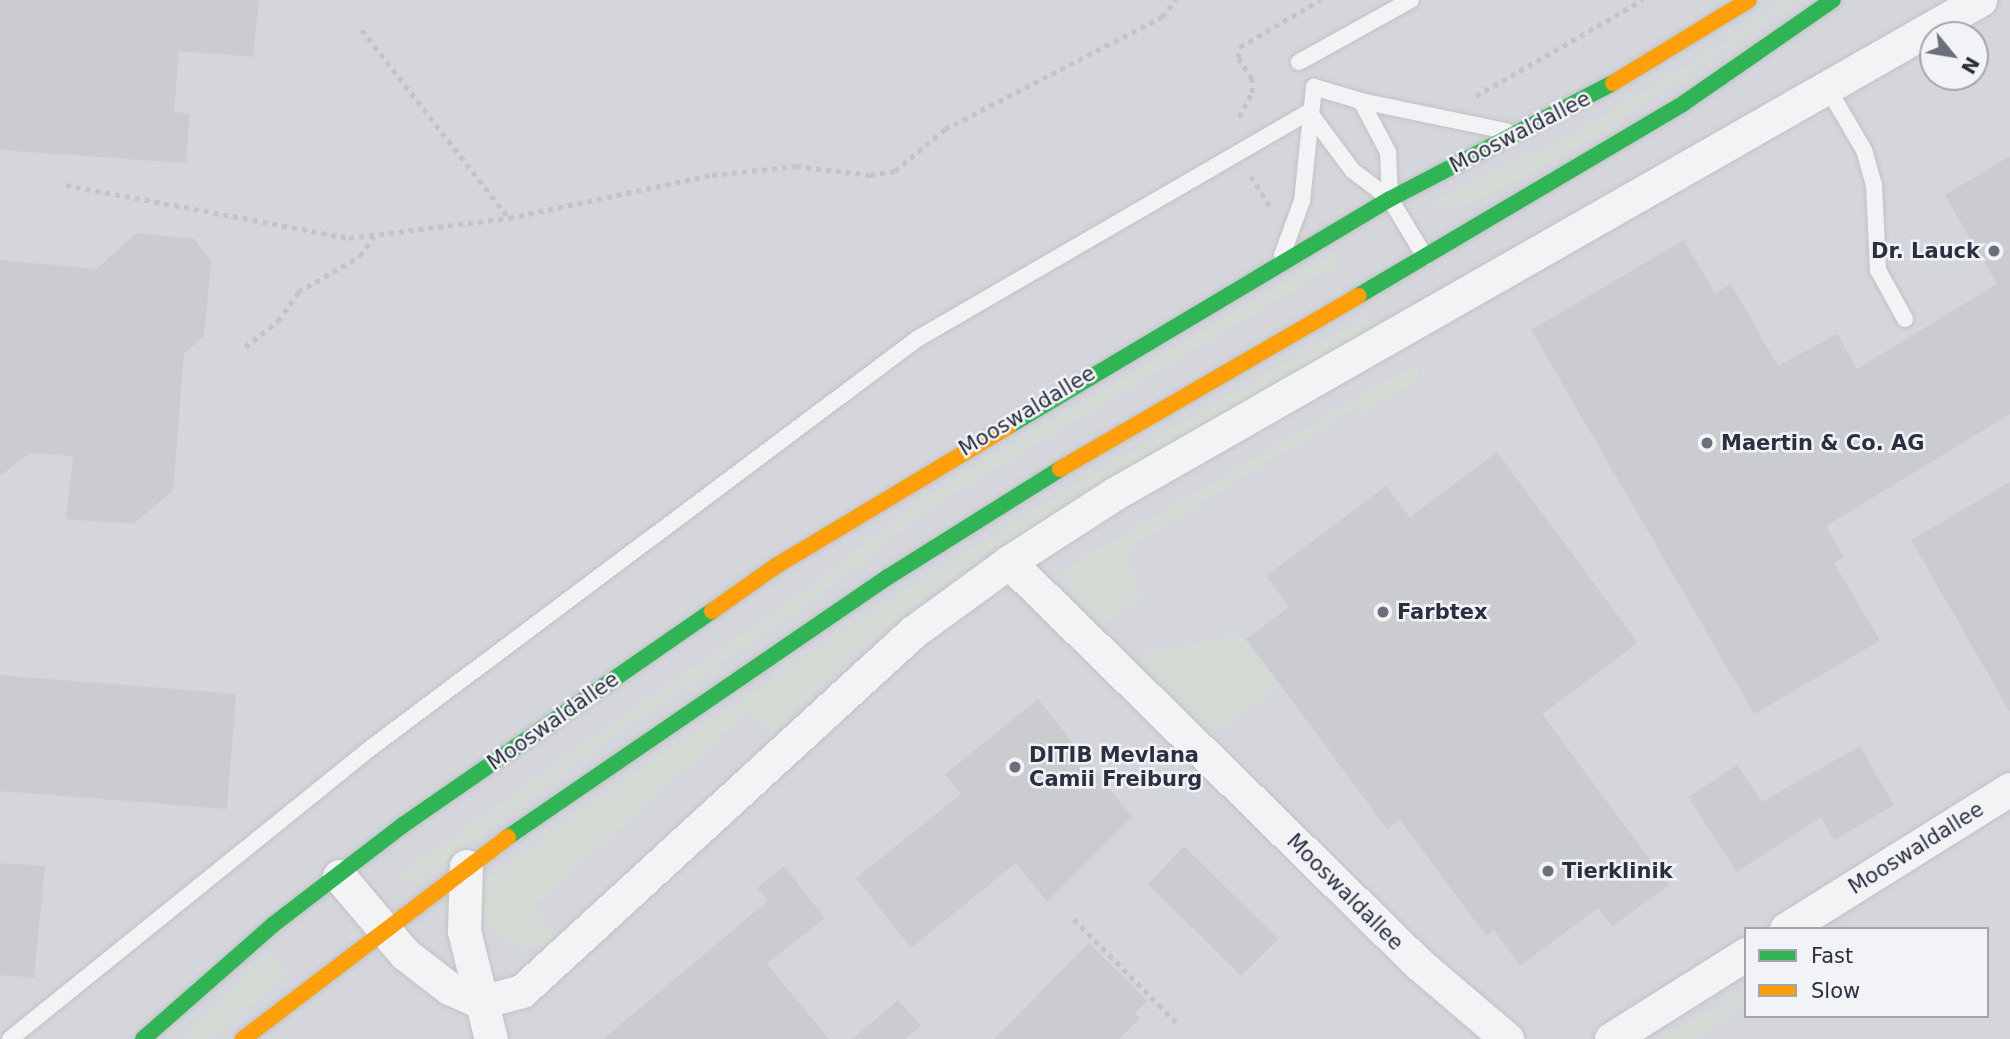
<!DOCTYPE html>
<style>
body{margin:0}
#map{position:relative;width:2010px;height:1039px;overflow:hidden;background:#e4e5e8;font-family:"DejaVu Sans",sans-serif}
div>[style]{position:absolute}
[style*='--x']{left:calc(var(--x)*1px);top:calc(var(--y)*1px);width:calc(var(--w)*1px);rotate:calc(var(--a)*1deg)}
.built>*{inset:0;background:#d4d6dc}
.green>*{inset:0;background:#d3dbd4}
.building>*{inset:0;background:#cbccd0}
.path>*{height:4.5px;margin-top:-2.25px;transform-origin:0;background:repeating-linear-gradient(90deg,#c3c3c8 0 5px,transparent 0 10px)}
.roads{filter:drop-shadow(0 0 2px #c1c2c5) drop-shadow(0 0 2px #c1c2c5)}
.lane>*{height:16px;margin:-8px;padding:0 8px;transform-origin:8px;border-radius:8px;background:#f3f3f5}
.street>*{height:33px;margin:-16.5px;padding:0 16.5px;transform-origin:16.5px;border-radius:16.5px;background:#f3f3f5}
.fast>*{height:16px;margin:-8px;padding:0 8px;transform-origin:8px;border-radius:8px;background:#30b455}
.slow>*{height:16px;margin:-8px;padding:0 8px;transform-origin:8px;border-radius:8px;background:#ff9f0a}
.dots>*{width:19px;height:19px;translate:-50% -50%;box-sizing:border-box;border:4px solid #f2f3f7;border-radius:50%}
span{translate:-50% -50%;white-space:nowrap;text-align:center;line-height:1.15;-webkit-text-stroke:5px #f2f3f7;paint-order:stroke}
.street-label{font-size:21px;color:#2b2f40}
.poi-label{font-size:21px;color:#2b2f40;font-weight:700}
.right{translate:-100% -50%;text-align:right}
.left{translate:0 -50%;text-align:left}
.legend{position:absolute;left:1744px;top:927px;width:245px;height:91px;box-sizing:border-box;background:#f2f3f7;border:2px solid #a2a5ae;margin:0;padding:9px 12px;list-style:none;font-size:21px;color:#2b2f40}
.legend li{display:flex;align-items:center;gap:14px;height:35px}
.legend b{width:35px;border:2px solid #a2a5ae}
.north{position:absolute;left:1919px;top:21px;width:70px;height:70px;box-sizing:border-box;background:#f2f3f7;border:2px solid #a2a5ae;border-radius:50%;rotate:120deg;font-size:19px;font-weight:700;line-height:28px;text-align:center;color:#2b2f40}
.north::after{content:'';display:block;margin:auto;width:24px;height:32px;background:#6c6f7b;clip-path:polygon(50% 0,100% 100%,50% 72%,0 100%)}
</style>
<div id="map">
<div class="built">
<div style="clip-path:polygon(evenodd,0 0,2010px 0,2010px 1039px,0 1039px,0 0,1933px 35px,1975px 35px,1975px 77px,1933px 77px,1933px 35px,0 0,1746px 929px,1987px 929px,1987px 1016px,1746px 1016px,1746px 929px)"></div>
</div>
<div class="green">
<div style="clip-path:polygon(1786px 0,1798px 0,1578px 147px,1472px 203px,1434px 209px,1435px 201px,1573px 134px,1712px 51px)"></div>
<div style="clip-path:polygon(1334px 253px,1339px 263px,931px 507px,815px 598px,607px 741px,417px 882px,402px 880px,403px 874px,603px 730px,806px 591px,924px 498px)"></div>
<div style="clip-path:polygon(1368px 315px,1374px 326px,980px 556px,871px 639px,771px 732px,750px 709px,531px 909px,559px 938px,547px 945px,518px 947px,485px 922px,479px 906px,485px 881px,621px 783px,900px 594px,1076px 484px)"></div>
<div style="clip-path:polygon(1418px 363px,1418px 380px,1360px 413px,1356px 407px,1124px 551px,1140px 597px,1105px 623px,1076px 596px,1060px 572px)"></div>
<div style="clip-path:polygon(1239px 634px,1280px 685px,1215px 732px,1139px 656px)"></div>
<div style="clip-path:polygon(272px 954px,288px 974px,211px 1039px,181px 1039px)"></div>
<div style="clip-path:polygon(1746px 989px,1746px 1004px,1694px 1039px,1663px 1039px)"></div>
</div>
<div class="building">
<div style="clip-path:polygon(0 0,259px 0,253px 57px,179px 51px,174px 112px,190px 114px,186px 163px,0 150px)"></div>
<div style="clip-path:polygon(2010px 156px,2010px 414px,1826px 526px,1844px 557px,1834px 563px,1880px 641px,1754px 714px,1531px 330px,1684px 240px,1715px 293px,1731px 284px,1778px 366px,1837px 334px,1857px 369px,1997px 284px,1945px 195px)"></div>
<div style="clip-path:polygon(136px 233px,194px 239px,211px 261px,204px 336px,184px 354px,173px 491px,133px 524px,66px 519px,73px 456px,30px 453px,0 476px,0 260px,97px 269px)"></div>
<div style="clip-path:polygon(1497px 452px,1638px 643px,1542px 714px,1669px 885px,1612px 927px,1598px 908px,1520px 966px,1494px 930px,1486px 936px,1400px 820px,1387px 829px,1246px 639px,1289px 607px,1266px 576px,1386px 486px,1410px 517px)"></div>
<div style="clip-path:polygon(2010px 482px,2010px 712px,1911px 540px)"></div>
<div style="clip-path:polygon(0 675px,236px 694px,227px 809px,0 791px)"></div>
<div style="clip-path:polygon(1038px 699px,1132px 817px,1047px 902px,1016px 863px,911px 948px,856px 878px,961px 794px,945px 774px)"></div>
<div style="clip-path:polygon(1860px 746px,1894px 805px,1834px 840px,1821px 817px,1737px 872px,1688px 797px,1737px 765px,1762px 802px)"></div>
<div style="clip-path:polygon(1184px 846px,1278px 939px,1241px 976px,1148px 884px)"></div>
<div style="clip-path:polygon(0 863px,45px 866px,34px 978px,0 975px)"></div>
<div style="clip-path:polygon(784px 866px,825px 918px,767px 964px,829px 1039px,603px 1039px,768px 901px,757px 888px)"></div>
<div style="clip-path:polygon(1089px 943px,1148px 1001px,1135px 1013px,1140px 1018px,1119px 1039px,994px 1039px)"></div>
<div style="clip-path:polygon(898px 1000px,921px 1026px,905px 1039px,852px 1039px)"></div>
</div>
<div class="path">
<div style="--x:362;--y:30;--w:239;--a:52"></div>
<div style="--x:1476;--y:96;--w:192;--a:-30"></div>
<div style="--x:1239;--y:117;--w:27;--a:-62"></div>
<div style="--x:1252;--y:93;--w:14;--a:-90"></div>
<div style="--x:1252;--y:79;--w:25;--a:-124"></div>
<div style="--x:1238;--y:58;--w:11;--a:-80"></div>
<div style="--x:1240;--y:47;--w:93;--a:-30.4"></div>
<div style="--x:1251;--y:176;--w:36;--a:58"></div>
<div style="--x:66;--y:185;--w:288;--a:10.6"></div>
<div style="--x:349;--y:238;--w:161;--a:-7.1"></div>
<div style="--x:509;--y:218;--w:208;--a:-12"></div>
<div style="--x:712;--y:175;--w:84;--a:-6.1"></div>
<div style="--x:796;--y:166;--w:75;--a:6.9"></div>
<div style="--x:870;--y:175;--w:25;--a:-9"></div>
<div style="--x:895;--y:171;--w:65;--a:-40"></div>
<div style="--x:945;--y:129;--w:244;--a:-27.3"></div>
<div style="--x:1162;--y:17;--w:22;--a:-51"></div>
<div style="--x:245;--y:347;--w:42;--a:-38.2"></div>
<div style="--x:278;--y:321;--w:35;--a:-55"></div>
<div style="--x:298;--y:292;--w:72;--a:-30.1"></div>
<div style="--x:360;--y:256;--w:24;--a:-55"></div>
<div style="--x:1074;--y:919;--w:146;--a:45.3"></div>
</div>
<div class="roads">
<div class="lane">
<div style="--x:1299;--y:62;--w:128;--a:-29"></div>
<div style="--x:1827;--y:87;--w:73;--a:59.6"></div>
<div style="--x:1864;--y:150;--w:36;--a:74"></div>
<div style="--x:1874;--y:185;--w:85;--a:87.3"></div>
<div style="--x:1878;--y:270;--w:56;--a:61.1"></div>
<div style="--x:1361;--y:101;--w:148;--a:11.7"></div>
<div style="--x:1309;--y:112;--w:72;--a:53.4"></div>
<div style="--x:1352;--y:170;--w:48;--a:37.3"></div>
<div style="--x:1390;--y:199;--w:68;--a:58.9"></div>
<div style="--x:1282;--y:255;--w:58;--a:-69.7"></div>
<div style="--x:1302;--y:201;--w:115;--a:-84"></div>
<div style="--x:1314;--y:87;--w:49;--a:16.6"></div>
<div style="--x:1361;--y:101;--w:58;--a:62.1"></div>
<div style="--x:1388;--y:152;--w:47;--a:87.6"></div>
<div style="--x:10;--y:1039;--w:460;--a:-38.9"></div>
<div style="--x:368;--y:750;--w:686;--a:-36.82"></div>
<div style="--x:917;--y:339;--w:453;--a:-30.1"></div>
</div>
<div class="street">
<div style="--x:1009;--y:562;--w:574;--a:44.44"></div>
<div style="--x:1419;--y:964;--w:116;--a:40.4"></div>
<div style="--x:466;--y:866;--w:65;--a:91.8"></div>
<div style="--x:464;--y:931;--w:111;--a:76"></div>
<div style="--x:339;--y:876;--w:102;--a:49.8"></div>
<div style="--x:405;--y:954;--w:56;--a:37.7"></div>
<div style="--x:449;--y:988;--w:35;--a:24"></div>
<div style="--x:481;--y:1002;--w:42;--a:-15"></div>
<div style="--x:522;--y:991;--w:531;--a:-42.56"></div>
<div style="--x:913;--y:632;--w:119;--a:-36.1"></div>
<div style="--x:1009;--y:562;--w:125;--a:-32.9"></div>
<div style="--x:1114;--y:494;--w:997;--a:-29.7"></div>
<div style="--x:1786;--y:929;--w:264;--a:-32"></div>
<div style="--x:1611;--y:1039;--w:160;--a:-32.2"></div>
</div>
<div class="fast">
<div style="--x:1358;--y:296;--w:379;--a:-30.6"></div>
<div style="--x:1684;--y:103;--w:181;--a:-34.7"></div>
<div style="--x:1009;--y:426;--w:443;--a:-30.8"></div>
<div style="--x:1390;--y:199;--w:251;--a:-27.5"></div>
<div style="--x:508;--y:837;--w:460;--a:-34.4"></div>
<div style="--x:888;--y:577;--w:203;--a:-32.1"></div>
<div style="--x:143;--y:1039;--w:174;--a:-41.3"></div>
<div style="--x:274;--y:924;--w:163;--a:-37.5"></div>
<div style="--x:403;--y:825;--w:376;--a:-34.7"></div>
</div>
<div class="slow">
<div style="--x:1613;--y:83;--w:159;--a:-31.4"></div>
<div style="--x:1060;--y:469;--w:345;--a:-30.1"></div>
<div style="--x:712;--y:611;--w:78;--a:-35.1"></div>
<div style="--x:776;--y:566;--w:272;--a:-31"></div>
<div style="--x:243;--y:1039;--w:333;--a:-37.3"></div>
</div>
</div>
<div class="dots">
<div style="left:1994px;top:251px;background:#6c6f7b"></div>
<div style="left:1707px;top:443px;background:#6c6f7b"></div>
<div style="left:1383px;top:612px;background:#6c6f7b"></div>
<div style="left:1015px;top:767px;background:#6c6f7b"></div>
<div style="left:1548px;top:871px;background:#6c6f7b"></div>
</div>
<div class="street-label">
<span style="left:1520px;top:132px;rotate:-27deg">Mooswaldallee</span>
<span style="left:1027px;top:411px;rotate:-31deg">Mooswaldallee</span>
<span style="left:553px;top:721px;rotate:-35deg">Mooswaldallee</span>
<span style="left:1916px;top:848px;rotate:-32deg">Mooswaldallee</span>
<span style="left:1345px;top:892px;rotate:45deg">Mooswaldallee</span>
</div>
<div class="poi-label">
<span class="right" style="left:1980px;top:251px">Dr. Lauck</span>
<span class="left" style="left:1721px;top:443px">Maertin &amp; Co. AG</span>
<span class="left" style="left:1397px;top:612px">Farbtex</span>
<span class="left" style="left:1029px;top:767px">DITIB Mevlana<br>Camii Freiburg</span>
<span class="left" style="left:1562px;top:871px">Tierklinik</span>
</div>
<ul class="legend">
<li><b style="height:9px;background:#30b455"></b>Fast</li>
<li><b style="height:9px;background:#ff9f0a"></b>Slow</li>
</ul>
<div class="north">N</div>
</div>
